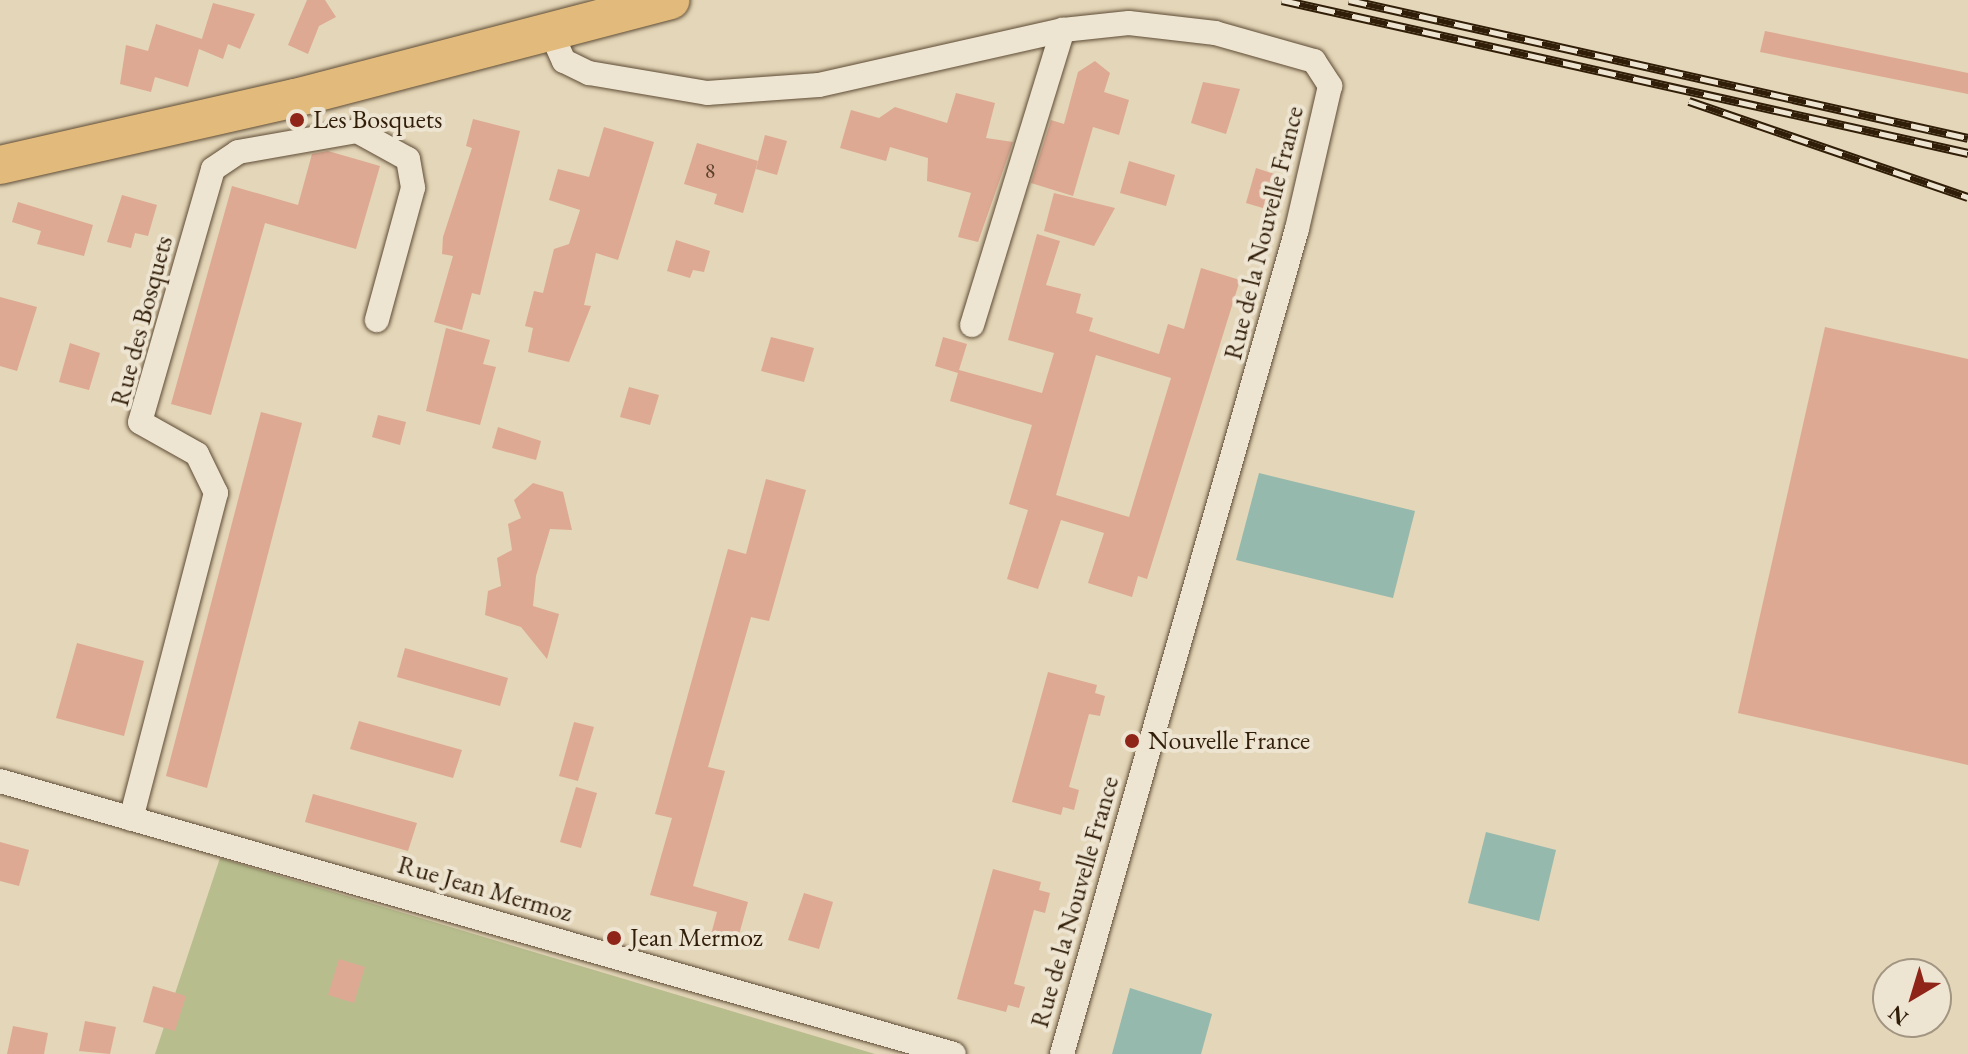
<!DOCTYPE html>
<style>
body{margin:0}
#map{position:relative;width:1968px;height:1054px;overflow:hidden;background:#e4d6b8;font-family:"EB Garamond",serif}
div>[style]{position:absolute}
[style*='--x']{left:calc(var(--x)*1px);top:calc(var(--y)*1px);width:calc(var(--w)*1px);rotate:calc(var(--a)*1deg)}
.green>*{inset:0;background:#b7bd8d}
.water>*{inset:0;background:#95b9ad}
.building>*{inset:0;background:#dda993}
.roads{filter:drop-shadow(0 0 2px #5e4c35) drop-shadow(0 0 2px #5e4c35)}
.minor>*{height:24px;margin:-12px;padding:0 12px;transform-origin:12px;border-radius:12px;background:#ede4d1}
.primary>*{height:38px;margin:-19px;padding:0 19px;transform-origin:19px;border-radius:19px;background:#e2bb7c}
.rail>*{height:9px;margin-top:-4.5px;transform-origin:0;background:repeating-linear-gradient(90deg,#ede4d1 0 18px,#311e09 0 36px);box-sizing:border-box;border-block:2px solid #311e09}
.dots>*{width:22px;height:22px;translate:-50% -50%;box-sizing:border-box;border:4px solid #ede4d1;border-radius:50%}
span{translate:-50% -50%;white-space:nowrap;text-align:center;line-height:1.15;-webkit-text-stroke:8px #ede4d1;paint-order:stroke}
.number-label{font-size:22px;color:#5c412c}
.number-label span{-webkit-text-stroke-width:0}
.poi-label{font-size:26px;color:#311e09}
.left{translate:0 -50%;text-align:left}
.street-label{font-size:26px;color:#311e09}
.north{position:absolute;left:1872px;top:958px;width:80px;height:80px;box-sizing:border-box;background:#ede4d1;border:2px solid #a29581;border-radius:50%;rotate:218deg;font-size:22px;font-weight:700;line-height:32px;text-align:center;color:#311e09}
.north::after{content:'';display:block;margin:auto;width:28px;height:36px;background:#8f2418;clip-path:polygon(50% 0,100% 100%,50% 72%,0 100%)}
</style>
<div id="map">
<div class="green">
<div style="clip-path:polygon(220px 858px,875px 1054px,155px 1054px)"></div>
</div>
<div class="water">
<div style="clip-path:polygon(1259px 473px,1415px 511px,1393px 598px,1236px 560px)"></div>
<div style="clip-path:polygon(1486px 832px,1556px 850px,1539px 921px,1468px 903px)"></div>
<div style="clip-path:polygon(1130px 988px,1212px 1014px,1201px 1054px,1112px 1054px)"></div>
</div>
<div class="building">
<div style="clip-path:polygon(307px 0,325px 0,336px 17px,319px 26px,308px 54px,288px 45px)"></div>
<div style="clip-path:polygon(213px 3px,255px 14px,240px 49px,228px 44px,223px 59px,199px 49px,188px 87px,155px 77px,151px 92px,120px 84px,126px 45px,148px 51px,156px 24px,202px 39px,200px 45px)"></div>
<div style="clip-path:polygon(1765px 31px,1968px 73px,1968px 94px,1760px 52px)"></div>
<div style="clip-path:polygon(1095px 61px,1110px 73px,1104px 92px,1129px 100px,1119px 135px,1093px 127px,1073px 196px,1031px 183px,1051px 120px,1064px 124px,1078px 72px)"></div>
<div style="clip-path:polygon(1203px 82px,1240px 89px,1226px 134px,1191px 123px)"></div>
<div style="clip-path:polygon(956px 93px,995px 103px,986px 138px,1013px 142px,978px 242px,958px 237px,971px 193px,927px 181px,928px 158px,890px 147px,886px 161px,840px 148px,851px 110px,879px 118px,895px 107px,947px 123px)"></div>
<div style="clip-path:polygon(473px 119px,520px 131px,480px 295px,472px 293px,462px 330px,434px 322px,453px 256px,442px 254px,443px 237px,472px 148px,466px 146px)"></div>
<div style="clip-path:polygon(604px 127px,654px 142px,618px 260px,596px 253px,584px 305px,591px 306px,569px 362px,528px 352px,533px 328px,525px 326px,534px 291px,543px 293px,554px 249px,569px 244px,580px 210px,549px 200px,558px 169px,589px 177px)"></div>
<div style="clip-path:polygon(765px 135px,787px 141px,777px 175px,756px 169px)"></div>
<div style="clip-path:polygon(697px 143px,758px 161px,743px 213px,714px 204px,717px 194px,684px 184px)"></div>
<div style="clip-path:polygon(328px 151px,380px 166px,356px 249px,265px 223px,211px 415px,171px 404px,232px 186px,298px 205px,312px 154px)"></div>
<div style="clip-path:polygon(1129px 161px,1175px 175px,1166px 206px,1120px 193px)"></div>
<div style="clip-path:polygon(1256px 168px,1284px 177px,1273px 211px,1246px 203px)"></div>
<div style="clip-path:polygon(1054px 193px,1115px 208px,1094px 246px,1044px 231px)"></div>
<div style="clip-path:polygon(122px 195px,157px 205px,148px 236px,135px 233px,131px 248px,107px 242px)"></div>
<div style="clip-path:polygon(18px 202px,93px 225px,84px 256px,37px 244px,41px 231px,12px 222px)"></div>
<div style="clip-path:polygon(evenodd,1037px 234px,1060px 241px,1046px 285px,1081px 294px,1076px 313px,1093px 318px,1089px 331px,1159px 354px,1168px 324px,1184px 329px,1201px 268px,1240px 280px,1147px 579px,1138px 576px,1132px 597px,1088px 583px,1104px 533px,1061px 520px,1038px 589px,1007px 579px,1028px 510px,1009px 504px,1032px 425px,950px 401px,958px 373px,935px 366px,943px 337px,967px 344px,959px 370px,1042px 393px,1054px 353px,1008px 340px,1037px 234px,1096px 355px,1171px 378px,1129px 517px,1056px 495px,1096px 355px)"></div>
<div style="clip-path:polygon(676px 240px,710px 251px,704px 272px,693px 270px,690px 278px,667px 271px)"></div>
<div style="clip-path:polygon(0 297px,37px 307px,17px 371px,0 366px)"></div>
<div style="clip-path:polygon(1825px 327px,1968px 359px,1968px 765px,1738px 713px)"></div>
<div style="clip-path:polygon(446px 328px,490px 340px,483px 364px,496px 367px,480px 425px,426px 411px)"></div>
<div style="clip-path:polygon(771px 337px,814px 348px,804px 382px,761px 371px)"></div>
<div style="clip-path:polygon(70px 343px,100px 353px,89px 390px,59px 382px)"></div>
<div style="clip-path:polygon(629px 387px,659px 395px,650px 425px,620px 417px)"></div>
<div style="clip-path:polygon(261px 412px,302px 423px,207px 788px,166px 776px)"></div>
<div style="clip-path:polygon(378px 415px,406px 422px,400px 445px,372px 437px)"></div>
<div style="clip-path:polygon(498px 427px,541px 441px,536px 460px,492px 448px)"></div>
<div style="clip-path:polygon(766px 479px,806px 490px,769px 621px,751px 617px,708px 767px,725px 771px,693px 886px,748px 902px,735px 949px,709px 942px,717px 912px,650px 895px,672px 818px,655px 814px,728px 549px,746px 554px)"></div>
<div style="clip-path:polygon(533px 483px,563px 492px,572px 530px,550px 529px,536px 576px,533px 606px,559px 614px,547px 659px,521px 627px,485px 615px,488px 591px,501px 586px,497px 558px,512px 550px,508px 524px,521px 518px,514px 500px)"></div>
<div style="clip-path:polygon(77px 643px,144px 661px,124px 736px,56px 718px)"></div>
<div style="clip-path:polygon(405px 648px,508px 678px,500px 706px,397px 677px)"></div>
<div style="clip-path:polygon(1048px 672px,1097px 685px,1095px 693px,1105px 696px,1100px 716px,1089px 714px,1069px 787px,1079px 790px,1074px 810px,1063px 807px,1061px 815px,1012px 802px)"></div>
<div style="clip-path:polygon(359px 721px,462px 750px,453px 778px,350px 749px)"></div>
<div style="clip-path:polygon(574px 722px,594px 727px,578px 781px,559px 776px)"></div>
<div style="clip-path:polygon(576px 787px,597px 793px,581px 848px,560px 842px)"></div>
<div style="clip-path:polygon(313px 794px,417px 823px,408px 851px,305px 822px)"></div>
<div style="clip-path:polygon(0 842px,29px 850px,19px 886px,0 881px)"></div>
<div style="clip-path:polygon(993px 869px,1041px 882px,1039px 890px,1050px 893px,1045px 913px,1034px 910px,1014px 984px,1025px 987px,1019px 1008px,1008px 1005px,1006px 1012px,957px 999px)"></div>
<div style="clip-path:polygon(804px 893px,833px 902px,819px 949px,788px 940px)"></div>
<div style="clip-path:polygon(339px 959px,365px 967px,354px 1003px,328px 995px)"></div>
<div style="clip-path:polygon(153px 986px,186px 996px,175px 1031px,143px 1022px)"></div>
<div style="clip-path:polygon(85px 1021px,116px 1027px,110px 1054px,79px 1051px)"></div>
<div style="clip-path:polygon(13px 1026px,48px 1033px,44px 1054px,7px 1054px)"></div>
</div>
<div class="roads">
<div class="minor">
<div style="--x:550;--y:30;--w:34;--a:66"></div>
<div style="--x:564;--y:61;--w:28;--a:26"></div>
<div style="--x:589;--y:73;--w:120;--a:9.6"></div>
<div style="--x:707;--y:93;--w:112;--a:-4.1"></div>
<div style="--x:819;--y:85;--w:250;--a:-12.7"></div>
<div style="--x:1063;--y:30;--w:66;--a:-6.1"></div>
<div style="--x:1129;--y:23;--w:87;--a:6.6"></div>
<div style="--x:1215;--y:33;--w:103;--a:15.8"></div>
<div style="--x:1314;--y:61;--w:30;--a:57"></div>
<div style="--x:1330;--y:86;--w:147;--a:103"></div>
<div style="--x:1297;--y:229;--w:858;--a:105.9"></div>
<div style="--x:972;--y:325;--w:309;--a:-72.9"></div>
<div style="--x:0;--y:781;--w:992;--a:15.97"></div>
<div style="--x:131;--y:819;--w:337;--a:-75.4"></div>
<div style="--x:216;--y:493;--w:43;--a:-116"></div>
<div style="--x:197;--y:454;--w:65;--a:-150.7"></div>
<div style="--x:140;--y:422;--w:263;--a:-73.9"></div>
<div style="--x:213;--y:169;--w:30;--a:-34"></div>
<div style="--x:238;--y:152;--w:121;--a:-10"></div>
<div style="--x:357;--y:131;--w:58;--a:28.8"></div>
<div style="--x:408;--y:159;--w:29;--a:80"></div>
<div style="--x:413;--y:188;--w:137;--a:105.3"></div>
</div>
<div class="primary">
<div style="--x:0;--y:165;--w:303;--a:-12.8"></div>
<div style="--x:295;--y:98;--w:388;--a:-14.6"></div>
</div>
</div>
<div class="rail">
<div style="--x:1282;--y:0;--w:703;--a:12.57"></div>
<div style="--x:1349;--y:0;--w:634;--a:12.57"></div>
<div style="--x:1689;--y:101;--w:295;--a:19"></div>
</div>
<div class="dots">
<div style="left:297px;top:120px;background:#8f2418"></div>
<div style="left:1132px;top:741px;background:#8f2418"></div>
<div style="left:614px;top:938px;background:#8f2418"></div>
</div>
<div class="number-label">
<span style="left:710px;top:171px">8</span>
</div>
<div class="poi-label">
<span class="left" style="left:313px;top:120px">Les Bosquets</span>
<span class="left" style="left:1148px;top:741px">Nouvelle France</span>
<span class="left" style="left:630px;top:938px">Jean Mermoz</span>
</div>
<div class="street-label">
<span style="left:1264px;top:233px;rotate:-76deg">Rue de la Nouvelle France</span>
<span style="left:142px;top:321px;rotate:-75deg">Rue des Bosquets</span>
<span style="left:485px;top:889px;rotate:16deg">Rue Jean Mermoz</span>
<span style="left:1075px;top:902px;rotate:-74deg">Rue de la Nouvelle France</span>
</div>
<div class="north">N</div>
</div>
